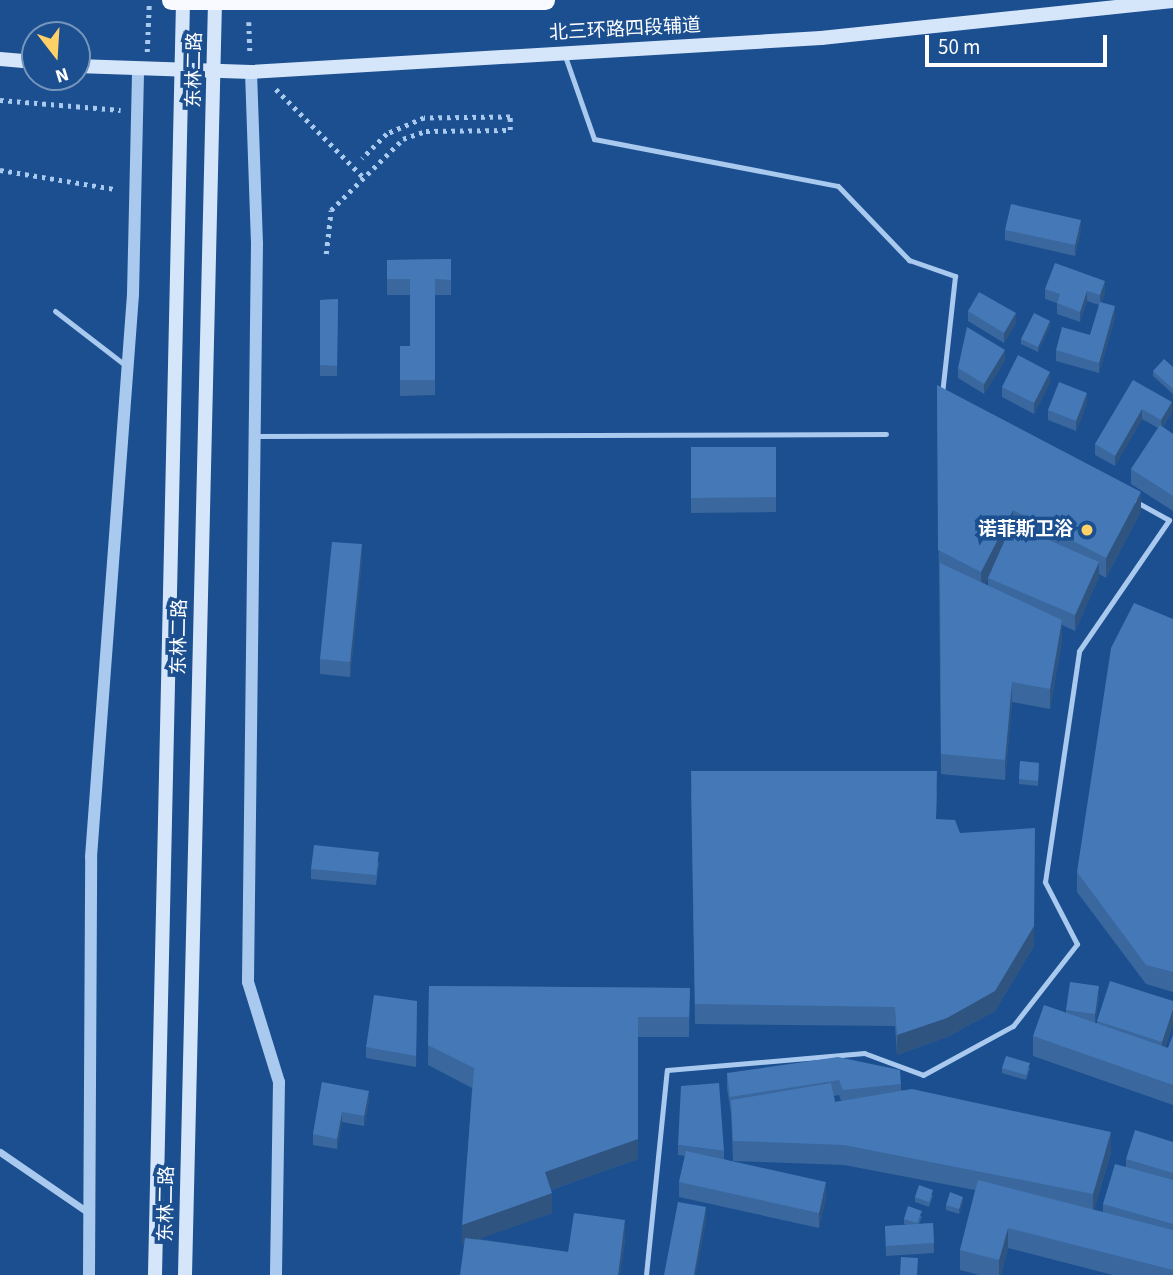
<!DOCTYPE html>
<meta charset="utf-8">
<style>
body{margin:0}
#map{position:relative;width:1173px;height:1275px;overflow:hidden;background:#1b4f8f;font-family:"Source Sans 3","Noto Sans SC",sans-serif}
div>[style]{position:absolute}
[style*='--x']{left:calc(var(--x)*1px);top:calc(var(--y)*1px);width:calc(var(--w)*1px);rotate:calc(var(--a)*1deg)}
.path>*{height:4.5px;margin-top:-2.25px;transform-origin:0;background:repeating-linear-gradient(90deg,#a9c9ee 0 3.5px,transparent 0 8.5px)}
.service>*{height:5px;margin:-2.5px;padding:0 2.5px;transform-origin:2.5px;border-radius:2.5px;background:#a9c9ee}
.minor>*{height:7px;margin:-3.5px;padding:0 3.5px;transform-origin:3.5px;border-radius:3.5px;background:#a9c9ee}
.tertiary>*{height:12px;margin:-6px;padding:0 6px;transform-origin:6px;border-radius:6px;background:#a9c9ee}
.secondary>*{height:14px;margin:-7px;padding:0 7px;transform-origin:7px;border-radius:7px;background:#d6e6fa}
.trunk>*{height:19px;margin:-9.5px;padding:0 9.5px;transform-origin:9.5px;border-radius:9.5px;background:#f8faff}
.wall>*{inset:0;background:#3a679d}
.shaded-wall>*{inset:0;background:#305480}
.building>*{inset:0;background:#4478b7}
.dots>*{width:19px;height:19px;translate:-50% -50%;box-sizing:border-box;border:4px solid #1b4f8f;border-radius:50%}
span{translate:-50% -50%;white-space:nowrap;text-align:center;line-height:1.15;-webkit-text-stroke:7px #1b4f8f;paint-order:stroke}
.street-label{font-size:19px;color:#fff}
.poi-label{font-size:19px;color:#fff;font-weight:700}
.right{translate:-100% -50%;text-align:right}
.north{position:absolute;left:21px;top:21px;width:70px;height:70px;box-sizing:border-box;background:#1b4f8f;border:2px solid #7695bc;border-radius:50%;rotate:163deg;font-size:19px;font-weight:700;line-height:28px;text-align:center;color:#fff}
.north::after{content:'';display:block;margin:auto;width:24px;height:32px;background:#ffd166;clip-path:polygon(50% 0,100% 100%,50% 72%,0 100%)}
.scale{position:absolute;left:925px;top:35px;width:182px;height:32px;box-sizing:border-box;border:4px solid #fff;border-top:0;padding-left:9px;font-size:21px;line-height:24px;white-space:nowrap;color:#fff;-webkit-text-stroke:5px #1b4f8f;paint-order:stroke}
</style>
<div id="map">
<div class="path">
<div style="--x:249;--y:22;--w:33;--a:88"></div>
<div style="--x:147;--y:52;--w:48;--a:-87.6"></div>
<div style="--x:276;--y:89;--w:125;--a:45.3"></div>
<div style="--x:0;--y:100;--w:121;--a:4.7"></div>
<div style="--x:0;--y:170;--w:117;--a:9.4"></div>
<div style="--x:326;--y:254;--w:44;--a:-83.5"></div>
<div style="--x:331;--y:210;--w:101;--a:-44.6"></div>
<div style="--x:403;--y:139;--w:24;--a:-19"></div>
<div style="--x:426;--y:131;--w:84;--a:-0.7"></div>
<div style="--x:510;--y:130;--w:13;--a:-90"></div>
<div style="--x:510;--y:117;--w:86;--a:179.3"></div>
<div style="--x:424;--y:118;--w:40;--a:156.6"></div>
<div style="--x:387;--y:134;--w:35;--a:135"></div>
</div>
<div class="service">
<div style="--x:565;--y:56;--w:88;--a:70.7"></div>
<div style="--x:594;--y:139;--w:248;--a:10.9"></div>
<div style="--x:838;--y:186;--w:103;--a:46.2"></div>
<div style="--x:909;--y:260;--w:49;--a:19.2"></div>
<div style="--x:955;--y:276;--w:119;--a:96.3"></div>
<div style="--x:55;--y:311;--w:88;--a:37.6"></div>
<div style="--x:254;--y:436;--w:632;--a:-0.18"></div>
<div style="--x:646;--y:1275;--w:206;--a:-84.2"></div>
<div style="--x:667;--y:1070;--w:198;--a:-4.9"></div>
<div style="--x:864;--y:1053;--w:63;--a:20.4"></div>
<div style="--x:923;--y:1075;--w:102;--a:-28.6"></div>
<div style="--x:1013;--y:1026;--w:104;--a:-52"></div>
<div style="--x:1077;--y:944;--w:70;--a:-117.3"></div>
<div style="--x:1045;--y:882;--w:233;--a:-81.6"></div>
<div style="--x:1079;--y:651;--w:159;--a:-55.5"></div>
<div style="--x:1169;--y:520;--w:37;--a:-151"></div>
</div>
<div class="minor">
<div style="--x:0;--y:1152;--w:108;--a:34.4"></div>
</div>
<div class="tertiary">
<div style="--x:251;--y:72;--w:171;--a:88"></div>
<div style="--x:257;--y:243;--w:739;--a:90.7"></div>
<div style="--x:248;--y:982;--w:105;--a:72.8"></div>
<div style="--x:279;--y:1082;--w:193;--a:90.9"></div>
<div style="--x:89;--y:1275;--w:418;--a:-89.7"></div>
<div style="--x:91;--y:857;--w:565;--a:-85.73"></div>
<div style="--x:133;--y:294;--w:223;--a:-88.7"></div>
</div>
<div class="secondary">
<div style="--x:0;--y:59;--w:35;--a:5"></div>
<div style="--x:77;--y:66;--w:174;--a:2"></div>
<div style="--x:251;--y:72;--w:571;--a:-3.41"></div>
<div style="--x:821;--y:38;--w:354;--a:-6"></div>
<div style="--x:155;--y:1275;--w:1275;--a:-88.74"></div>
<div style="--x:185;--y:1275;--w:1275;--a:-88.65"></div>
</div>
<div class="trunk">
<div style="--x:171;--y:0;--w:374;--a:0"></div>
</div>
<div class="wall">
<div style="clip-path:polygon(1005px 230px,1081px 230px,1075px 256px,1005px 240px)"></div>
<div style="clip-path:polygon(451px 259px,451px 295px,435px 295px,435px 395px,400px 396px,400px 346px,410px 346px,410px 295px,387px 295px,387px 260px)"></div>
<div style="clip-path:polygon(1045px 289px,1105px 292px,1101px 303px,1115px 317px,1099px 373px,1056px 361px,1056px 350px,1090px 335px,1099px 305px,1087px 301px,1080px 322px,1057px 314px,1057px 303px,1045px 299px)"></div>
<div style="clip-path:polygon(338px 299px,337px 376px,320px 376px,320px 300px)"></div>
<div style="clip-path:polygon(968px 311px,1016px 323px,1004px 343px,968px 321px)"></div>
<div style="clip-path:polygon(1050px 326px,1038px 352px,1021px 344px,1021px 339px)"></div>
<div style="clip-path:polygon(1005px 360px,984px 394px,958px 378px,958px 368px)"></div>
<div style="clip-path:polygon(1173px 367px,1173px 394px,1153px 376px,1153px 371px)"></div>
<div style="clip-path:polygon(1133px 380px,1172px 412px,1163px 427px,1173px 434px,1173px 511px,1131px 484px,1131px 469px,1158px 428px,1142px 419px,1115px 466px,1095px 455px,1095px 444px)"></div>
<div style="clip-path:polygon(1050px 382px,1034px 414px,1002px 397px,1002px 387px)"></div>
<div style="clip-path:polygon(evenodd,937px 385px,1141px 511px,1106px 578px,1099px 574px,1099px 577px,1075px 631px,1062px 625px,1062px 640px,1050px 709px,1012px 702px,1005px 780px,941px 774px,937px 385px,991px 572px,988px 578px,988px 586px,985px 584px,991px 572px)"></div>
<div style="clip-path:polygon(1087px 403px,1076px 431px,1048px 420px,1048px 410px)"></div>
<div style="clip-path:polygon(691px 447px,776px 447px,776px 512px,691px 513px)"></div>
<div style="clip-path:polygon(362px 560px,350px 677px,320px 674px,320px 659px)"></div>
<div style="clip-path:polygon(1173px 619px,1173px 992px,1146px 984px,1077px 892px,1077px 872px)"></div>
<div style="clip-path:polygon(1020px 761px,1039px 763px,1038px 786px,1019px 784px)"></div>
<div style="clip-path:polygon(691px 791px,937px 791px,936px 819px,960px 833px,1034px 946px,995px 1011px,947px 1037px,897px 1055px,895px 1026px,695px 1024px)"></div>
<div style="clip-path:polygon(379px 862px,376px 885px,311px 879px,311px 869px)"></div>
<div style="clip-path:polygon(429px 986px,690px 988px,689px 1037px,638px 1037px,638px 1159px,551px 1190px,552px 1213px,478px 1239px,568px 1252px,625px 1240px,620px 1275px,465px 1244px,462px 1245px,472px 1088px,428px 1065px)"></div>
<div style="clip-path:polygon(1099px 997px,1095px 1023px,1097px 1023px,1097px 1021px,1173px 1001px,1173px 1024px,1165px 1047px,1168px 1048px,1173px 1035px,1173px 1105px,1033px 1056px,1033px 1036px,1066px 1013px,1066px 1010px)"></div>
<div style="clip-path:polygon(417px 1001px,416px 1067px,366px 1058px,366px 1047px)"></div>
<div style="clip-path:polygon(1002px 1068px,1030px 1068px,1026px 1080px,1002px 1073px)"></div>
<div style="clip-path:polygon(evenodd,727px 1073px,901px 1084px,901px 1090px,1111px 1152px,1094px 1210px,1103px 1212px,1103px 1204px,1126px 1167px,1126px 1159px,1173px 1142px,1173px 1275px,1113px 1275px,1008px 1248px,1001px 1275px,979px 1275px,960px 1270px,960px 1250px,975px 1190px,844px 1165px,733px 1161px,731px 1113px,727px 1088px,727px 1073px,839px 1095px,841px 1101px,835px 1102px,834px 1096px,839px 1095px)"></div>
<div style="clip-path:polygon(322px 1082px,369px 1101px,364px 1126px,342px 1122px,337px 1149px,313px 1145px,313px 1134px)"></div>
<div style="clip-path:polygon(678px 1145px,724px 1151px,724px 1159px,826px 1197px,819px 1228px,679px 1197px,679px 1182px,685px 1156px,678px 1155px)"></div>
<div style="clip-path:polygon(933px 1195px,929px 1207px,915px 1202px,915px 1197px)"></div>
<div style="clip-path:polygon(963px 1202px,959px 1214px,946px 1210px,946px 1205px)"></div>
<div style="clip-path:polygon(922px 1216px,919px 1224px,933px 1223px,934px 1253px,886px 1256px,885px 1226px,907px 1225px,904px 1224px,904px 1219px)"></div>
</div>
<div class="shaded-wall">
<div style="clip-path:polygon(1081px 220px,1081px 230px,1075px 256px,1075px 245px)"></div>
<div style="clip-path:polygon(1105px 281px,1105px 292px,1100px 305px,1100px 295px)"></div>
<div style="clip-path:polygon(1087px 291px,1087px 301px,1080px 322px,1080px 312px)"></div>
<div style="clip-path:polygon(1115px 306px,1115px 317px,1099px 373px,1099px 363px)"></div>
<div style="clip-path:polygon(1016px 313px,1016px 323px,1004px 343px,1004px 333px)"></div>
<div style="clip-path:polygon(1050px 321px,1050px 326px,1038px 352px,1038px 347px)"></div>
<div style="clip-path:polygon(1005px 350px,1005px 360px,984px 394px,984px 384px)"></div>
<div style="clip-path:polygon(1050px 372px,1050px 382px,1034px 414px,1034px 403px)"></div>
<div style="clip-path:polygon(1087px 393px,1087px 403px,1076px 431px,1076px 421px)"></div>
<div style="clip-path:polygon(1172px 402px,1172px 412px,1161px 430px,1161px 420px)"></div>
<div style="clip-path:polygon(1142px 409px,1142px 419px,1115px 466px,1115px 456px)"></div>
<div style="clip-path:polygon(1141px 492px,1141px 511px,1106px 578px,1106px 558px)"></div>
<div style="clip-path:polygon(1013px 510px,1013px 530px,981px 592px,981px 572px)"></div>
<div style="clip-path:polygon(362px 544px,362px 560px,350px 677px,350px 662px)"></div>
<div style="clip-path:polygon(1099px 562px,1099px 577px,1075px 631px,1075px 615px)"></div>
<div style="clip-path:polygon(1062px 620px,1062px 640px,1050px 709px,1050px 689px)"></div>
<div style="clip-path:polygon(1012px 682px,1012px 702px,1005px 780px,1005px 760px)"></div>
<div style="clip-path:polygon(1035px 828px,1034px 946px,995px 1011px,947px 1037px,897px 1055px,897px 1035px)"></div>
<div style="clip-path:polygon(1099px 986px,1099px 997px,1095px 1025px,1095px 1014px)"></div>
<div style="clip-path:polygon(1173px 1009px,1173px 1024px,1162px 1057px,1162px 1042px)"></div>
<div style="clip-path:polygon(638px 1017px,638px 1159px,545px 1192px,545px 1172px)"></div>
<div style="clip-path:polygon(369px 1091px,369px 1101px,364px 1126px,364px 1116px)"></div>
<div style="clip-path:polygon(342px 1112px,342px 1122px,337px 1149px,337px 1139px)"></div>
<div style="clip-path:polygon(1111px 1132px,1111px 1152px,1093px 1214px,1093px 1194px)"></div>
<div style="clip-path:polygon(826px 1182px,826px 1197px,819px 1228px,819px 1213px)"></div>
<div style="clip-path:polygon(552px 1193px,552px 1213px,462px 1245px,462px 1225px)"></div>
<div style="clip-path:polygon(963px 1197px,963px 1202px,959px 1214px,959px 1209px)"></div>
<div style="clip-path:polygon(706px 1207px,706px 1222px,696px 1275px,694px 1275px)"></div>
<div style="clip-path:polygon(625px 1220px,625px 1240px,620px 1275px,618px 1275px)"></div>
<div style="clip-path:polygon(1008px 1228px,1008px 1248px,1001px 1275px,999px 1275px,999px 1260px)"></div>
</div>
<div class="building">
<div style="clip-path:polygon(1011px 204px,1081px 220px,1075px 245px,1005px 230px)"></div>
<div style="clip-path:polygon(451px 259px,451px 280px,435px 279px,435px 380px,400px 380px,400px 346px,410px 346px,410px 279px,387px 279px,387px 260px)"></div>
<div style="clip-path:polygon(1055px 263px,1105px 281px,1100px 295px,1087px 291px,1080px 312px,1057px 303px,1060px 294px,1045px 289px)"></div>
<div style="clip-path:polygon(979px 292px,1016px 313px,1004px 333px,968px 311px)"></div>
<div style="clip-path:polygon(338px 299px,337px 366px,320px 365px,320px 300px)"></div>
<div style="clip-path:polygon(1100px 302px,1115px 306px,1099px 363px,1056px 350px,1062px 327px,1090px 335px)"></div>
<div style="clip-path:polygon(1034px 313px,1050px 321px,1038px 347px,1021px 339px)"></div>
<div style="clip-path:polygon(967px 327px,1005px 350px,984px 384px,958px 368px)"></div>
<div style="clip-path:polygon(1018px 355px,1050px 372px,1034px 403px,1002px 387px)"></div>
<div style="clip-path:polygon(1164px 359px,1173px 367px,1173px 389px,1153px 371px)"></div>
<div style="clip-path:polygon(1133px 380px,1172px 402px,1161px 420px,1142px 409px,1115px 456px,1095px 444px)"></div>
<div style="clip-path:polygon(1059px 382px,1087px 393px,1076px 421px,1048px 410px)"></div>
<div style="clip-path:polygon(937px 385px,1141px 492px,1106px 558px,1013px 510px,981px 572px,938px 550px)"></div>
<div style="clip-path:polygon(1160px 425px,1173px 434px,1173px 496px,1131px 469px)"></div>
<div style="clip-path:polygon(691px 447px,776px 447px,776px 497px,691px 498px)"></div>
<div style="clip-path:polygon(1012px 524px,1099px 562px,1075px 615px,988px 578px)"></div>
<div style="clip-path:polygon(332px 542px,362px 544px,350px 662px,320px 659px)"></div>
<div style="clip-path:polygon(940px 563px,1062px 620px,1050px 689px,1012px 682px,1005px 760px,941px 754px)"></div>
<div style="clip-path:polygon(1134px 603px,1173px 619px,1173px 972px,1146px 965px,1077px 872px,1111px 648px)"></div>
<div style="clip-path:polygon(1020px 761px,1039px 763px,1038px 781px,1019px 779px)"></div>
<div style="clip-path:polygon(691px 771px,937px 771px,936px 819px,955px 820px,960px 833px,1035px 828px,1034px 926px,995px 991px,947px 1018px,897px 1035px,895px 1007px,695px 1004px)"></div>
<div style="clip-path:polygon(314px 845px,379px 852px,376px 875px,311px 869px)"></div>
<div style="clip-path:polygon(1110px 981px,1173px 1001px,1173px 1009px,1162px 1042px,1097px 1021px)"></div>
<div style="clip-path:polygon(1070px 982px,1099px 986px,1095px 1014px,1066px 1010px)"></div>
<div style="clip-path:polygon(429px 986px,690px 988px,689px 1017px,638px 1017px,638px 1139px,545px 1172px,552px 1193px,462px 1225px,474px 1068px,428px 1045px)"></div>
<div style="clip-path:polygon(374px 995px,417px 1001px,416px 1056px,366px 1047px)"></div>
<div style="clip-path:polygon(1044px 1005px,1168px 1048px,1173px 1035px,1173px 1085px,1033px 1036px)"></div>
<div style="clip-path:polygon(1006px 1056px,1030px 1063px,1026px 1075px,1002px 1068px)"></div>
<div style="clip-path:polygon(838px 1057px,900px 1070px,901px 1084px,843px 1090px,839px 1080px,730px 1097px,727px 1073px)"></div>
<div style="clip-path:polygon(322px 1082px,369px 1091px,364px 1116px,342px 1112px,337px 1139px,313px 1134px)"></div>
<div style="clip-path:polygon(719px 1083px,724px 1151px,678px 1145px,681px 1086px)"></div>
<div style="clip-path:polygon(831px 1083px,835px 1102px,912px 1089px,1111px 1132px,1093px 1194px,844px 1145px,733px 1141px,731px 1100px)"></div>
<div style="clip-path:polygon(1135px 1130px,1173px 1142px,1173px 1173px,1126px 1159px)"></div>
<div style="clip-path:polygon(686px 1151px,826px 1182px,819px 1213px,679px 1182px)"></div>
<div style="clip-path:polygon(1115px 1164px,1173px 1180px,1173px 1224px,1103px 1204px)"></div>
<div style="clip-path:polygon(978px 1180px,1173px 1230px,1173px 1270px,1008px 1228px,999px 1260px,960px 1250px)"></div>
<div style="clip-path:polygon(919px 1185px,933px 1190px,929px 1202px,915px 1197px)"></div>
<div style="clip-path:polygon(950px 1192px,963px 1197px,959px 1209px,946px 1205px)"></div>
<div style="clip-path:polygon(678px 1202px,706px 1207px,694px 1275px,664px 1275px)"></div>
<div style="clip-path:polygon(908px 1206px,922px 1211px,917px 1223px,904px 1219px)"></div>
<div style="clip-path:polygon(574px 1213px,625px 1220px,618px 1275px,460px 1275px,465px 1238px,568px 1252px)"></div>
<div style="clip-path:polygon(933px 1223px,934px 1243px,886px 1246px,885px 1226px)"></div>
<div style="clip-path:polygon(901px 1257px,918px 1258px,917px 1275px,900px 1275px)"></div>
</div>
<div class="dots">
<div style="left:1087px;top:530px;background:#ffd166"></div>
</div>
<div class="street-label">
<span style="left:625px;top:30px;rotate:-3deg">北三环路四段辅道</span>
<span style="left:195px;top:70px;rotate:-89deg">东林二路</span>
<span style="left:180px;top:637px;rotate:-89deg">东林二路</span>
<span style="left:167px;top:1204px;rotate:-89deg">东林二路</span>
</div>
<div class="poi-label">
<span class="right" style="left:1073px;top:530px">诺菲斯卫浴</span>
</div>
<div class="north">N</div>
<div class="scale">50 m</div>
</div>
